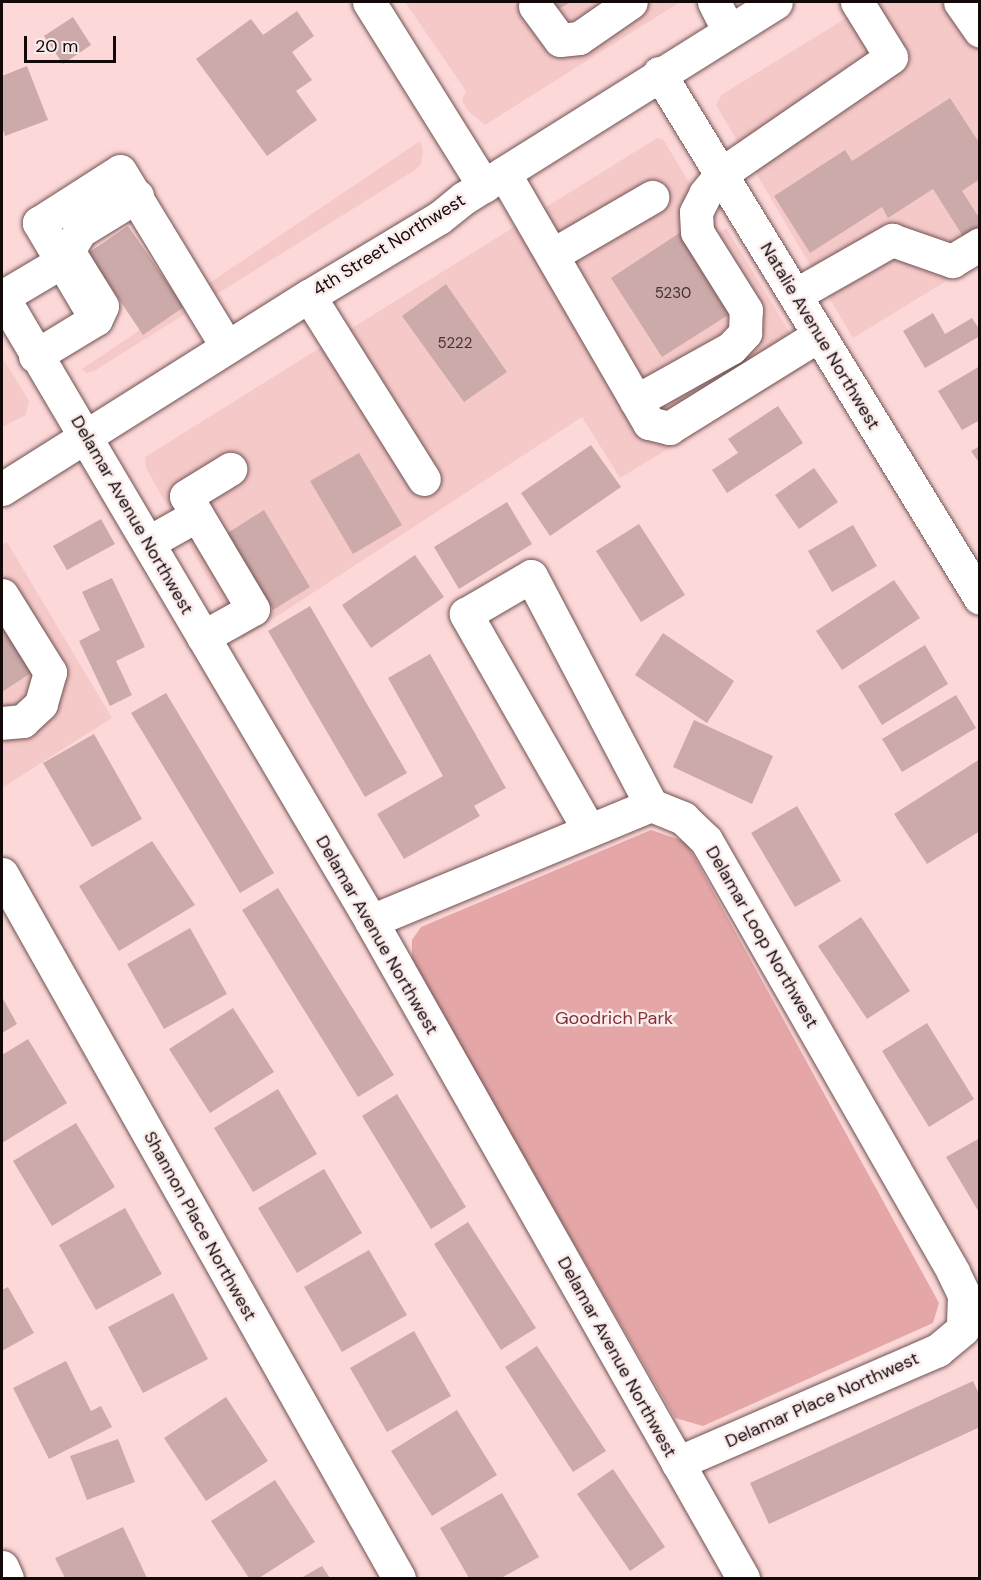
<!DOCTYPE html>
<style>
body{margin:0}
#map{position:relative;width:981px;height:1580px;overflow:hidden;background:#fdd8d8;font-family:"DM Sans",sans-serif}
div>[style]{position:absolute}
[style*='--x']{left:calc(var(--x)*1px);top:calc(var(--y)*1px);width:calc(var(--w)*1px);rotate:calc(var(--a)*1deg)}
.built>*{inset:0;background:#f6c9c9}
.green>*{inset:0;background:#e4a6a7}
.building>*{inset:0;background:#cdaaaa}
.roads{filter:drop-shadow(0 0 2px #705252) drop-shadow(0 0 2px #705252)}
.minor>*{height:33px;margin:-16.5px;padding:0 16.5px;transform-origin:16.5px;border-radius:16.5px;background:#fff}
.major>*{height:33px;margin:-16.5px;padding:0 16.5px;transform-origin:16.5px;border-radius:16.5px;background:#fff}
span{translate:-50% -50%;white-space:nowrap;text-align:center;line-height:1.15;-webkit-text-stroke:5px #fbecec;paint-order:stroke}
.number-label{font-size:15px;color:#423131}
.number-label span{-webkit-text-stroke-width:0}
.street-label{font-size:18px;color:#140909}
.park-label{font-size:18px;color:#833038}
.frame{position:absolute;inset:0;border:3px solid #140909;pointer-events:none}
.scale{position:absolute;left:24px;top:36px;width:92px;height:27px;box-sizing:border-box;border:3px solid #140909;border-top:0;padding-left:8px;font-size:18px;line-height:21px;white-space:nowrap;color:#140909;-webkit-text-stroke:4px #fbecec;paint-order:stroke}
</style>
<div id="map">
<div class="built">
<div style="clip-path:polygon(405px 2px,680px 2px,485px 125px,467px 110px,462px 100px,466px 91px)"></div>
<div style="clip-path:polygon(872px 2px,979px 2px,979px 261px,853px 338px,716px 105px,721px 95px)"></div>
<div style="clip-path:polygon(657px 138px,663px 139px,719px 232px,726px 228px,809px 364px,620px 478px,582px 417px,242px 639px,146px 468px,145px 457px)"></div>
<div style="clip-path:polygon(420px 141px,423px 150px,421px 164px,415px 170px,94px 371px,87px 373px,82px 369px)"></div>
<div style="clip-path:polygon(2px 357px,29px 401px,26px 415px,2px 427px)"></div>
<div style="clip-path:polygon(7px 542px,112px 718px,2px 788px,2px 545px)"></div>
</div>
<div class="green">
<div style="clip-path:polygon(651px 830px,686px 842px,939px 1303px,933px 1323px,703px 1426px,675px 1418px,412px 964px,412px 940px,421px 927px)"></div>
</div>
<div class="building">
<div style="clip-path:polygon(550px 2px,571px 2px,555px 11px)"></div>
<div style="clip-path:polygon(297px 11px,314px 36px,292px 52px,312px 80px,296px 91px,317px 120px,267px 156px,196px 59px,251px 19px,263px 35px)"></div>
<div style="clip-path:polygon(73px 17px,91px 45px,63px 64px,44px 36px)"></div>
<div style="clip-path:polygon(27px 66px,48px 120px,5px 136px,2px 126px,2px 76px)"></div>
<div style="clip-path:polygon(950px 98px,980px 144px,980px 179px,962px 191px,980px 219px,980px 228px,964px 238px,933px 189px,888px 218px,882px 207px,810px 253px,774px 196px,845px 150px,852px 161px)"></div>
<div style="clip-path:polygon(128px 226px,184px 307px,143px 335px,88px 253px)"></div>
<div style="clip-path:polygon(684px 230px,736px 310px,662px 357px,611px 278px)"></div>
<div style="clip-path:polygon(446px 284px,507px 372px,464px 402px,402px 316px)"></div>
<div style="clip-path:polygon(933px 313px,945px 334px,972px 318px,980px 330px,980px 336px,925px 368px,903px 331px)"></div>
<div style="clip-path:polygon(980px 366px,980px 420px,962px 430px,938px 391px)"></div>
<div style="clip-path:polygon(778px 406px,803px 443px,727px 493px,712px 470px,738px 453px,728px 439px)"></div>
<div style="clip-path:polygon(591px 445px,621px 487px,550px 536px,521px 493px)"></div>
<div style="clip-path:polygon(980px 446px,980px 464px,971px 451px)"></div>
<div style="clip-path:polygon(359px 453px,402px 525px,353px 554px,310px 481px)"></div>
<div style="clip-path:polygon(814px 468px,838px 502px,799px 529px,775px 495px)"></div>
<div style="clip-path:polygon(507px 502px,532px 544px,459px 589px,434px 547px)"></div>
<div style="clip-path:polygon(264px 510px,310px 587px,273px 610px,226px 534px)"></div>
<div style="clip-path:polygon(101px 519px,115px 544px,67px 570px,53px 546px)"></div>
<div style="clip-path:polygon(639px 524px,685px 595px,641px 622px,596px 551px)"></div>
<div style="clip-path:polygon(853px 525px,877px 566px,832px 592px,808px 551px)"></div>
<div style="clip-path:polygon(415px 555px,444px 597px,371px 648px,342px 605px)"></div>
<div style="clip-path:polygon(112px 578px,145px 647px,116px 661px,132px 695px,110px 706px,79px 641px,100px 630px,82px 592px)"></div>
<div style="clip-path:polygon(894px 580px,920px 618px,842px 670px,816px 631px)"></div>
<div style="clip-path:polygon(310px 606px,407px 773px,365px 797px,268px 631px)"></div>
<div style="clip-path:polygon(2px 620px,37px 669px,2px 692px)"></div>
<div style="clip-path:polygon(663px 633px,734px 681px,707px 723px,635px 675px)"></div>
<div style="clip-path:polygon(925px 645px,948px 684px,882px 725px,858px 686px)"></div>
<div style="clip-path:polygon(430px 654px,506px 788px,474px 806px,480px 816px,404px 859px,377px 814px,443px 776px,388px 678px)"></div>
<div style="clip-path:polygon(166px 693px,274px 873px,240px 893px,131px 713px)"></div>
<div style="clip-path:polygon(956px 695px,976px 728px,902px 772px,882px 739px)"></div>
<div style="clip-path:polygon(694px 720px,773px 756px,752px 804px,673px 767px)"></div>
<div style="clip-path:polygon(94px 734px,142px 819px,92px 847px,43px 763px)"></div>
<div style="clip-path:polygon(980px 759px,980px 831px,927px 864px,894px 814px)"></div>
<div style="clip-path:polygon(797px 806px,841px 881px,795px 907px,751px 833px)"></div>
<div style="clip-path:polygon(152px 841px,195px 905px,119px 951px,79px 886px)"></div>
<div style="clip-path:polygon(278px 888px,394px 1075px,358px 1097px,242px 910px)"></div>
<div style="clip-path:polygon(861px 917px,910px 991px,867px 1019px,818px 946px)"></div>
<div style="clip-path:polygon(190px 928px,227px 994px,164px 1029px,127px 964px)"></div>
<div style="clip-path:polygon(2px 997px,17px 1024px,2px 1033px)"></div>
<div style="clip-path:polygon(233px 1008px,274px 1072px,210px 1113px,169px 1049px)"></div>
<div style="clip-path:polygon(927px 1023px,974px 1099px,929px 1127px,882px 1051px)"></div>
<div style="clip-path:polygon(28px 1039px,67px 1103px,2px 1143px,2px 1055px)"></div>
<div style="clip-path:polygon(278px 1089px,317px 1154px,253px 1192px,214px 1128px)"></div>
<div style="clip-path:polygon(397px 1094px,466px 1207px,431px 1229px,362px 1116px)"></div>
<div style="clip-path:polygon(76px 1123px,115px 1187px,52px 1226px,13px 1161px)"></div>
<div style="clip-path:polygon(980px 1138px,980px 1214px,946px 1157px)"></div>
<div style="clip-path:polygon(324px 1169px,362px 1233px,297px 1273px,258px 1208px)"></div>
<div style="clip-path:polygon(125px 1208px,162px 1274px,96px 1310px,59px 1245px)"></div>
<div style="clip-path:polygon(468px 1222px,536px 1328px,501px 1350px,434px 1244px)"></div>
<div style="clip-path:polygon(369px 1250px,407px 1315px,342px 1352px,304px 1287px)"></div>
<div style="clip-path:polygon(8px 1287px,34px 1333px,2px 1351px,2px 1290px)"></div>
<div style="clip-path:polygon(173px 1293px,208px 1359px,143px 1393px,108px 1327px)"></div>
<div style="clip-path:polygon(414px 1331px,451px 1396px,387px 1432px,350px 1368px)"></div>
<div style="clip-path:polygon(537px 1346px,606px 1451px,573px 1472px,505px 1367px)"></div>
<div style="clip-path:polygon(66px 1361px,91px 1411px,101px 1406px,112px 1427px,49px 1459px,13px 1388px)"></div>
<div style="clip-path:polygon(973px 1381px,980px 1396px,980px 1427px,769px 1524px,750px 1483px)"></div>
<div style="clip-path:polygon(226px 1397px,268px 1461px,206px 1501px,164px 1438px)"></div>
<div style="clip-path:polygon(457px 1410px,497px 1475px,432px 1516px,391px 1451px)"></div>
<div style="clip-path:polygon(118px 1439px,135px 1482px,87px 1500px,70px 1456px)"></div>
<div style="clip-path:polygon(613px 1469px,665px 1547px,630px 1571px,577px 1494px)"></div>
<div style="clip-path:polygon(275px 1480px,315px 1542px,259px 1578px,249px 1578px,211px 1521px)"></div>
<div style="clip-path:polygon(502px 1493px,539px 1557px,501px 1578px,469px 1578px,440px 1528px)"></div>
<div style="clip-path:polygon(123px 1527px,147px 1578px,65px 1578px,55px 1558px)"></div>
<div style="clip-path:polygon(322px 1566px,330px 1578px,301px 1578px)"></div>
</div>
<div class="roads">
<div class="minor">
<div style="--x:369;--y:2;--w:217;--a:58"></div>
<div style="--x:714;--y:2;--w:33;--a:63"></div>
<div style="--x:960;--y:2;--w:35;--a:55"></div>
<div style="--x:535;--y:6;--w:42;--a:53.7"></div>
<div style="--x:560;--y:40;--w:19;--a:-6"></div>
<div style="--x:579;--y:38;--w:63;--a:-34.7"></div>
<div style="--x:659;--y:73;--w:615;--a:58.56"></div>
<div style="--x:504;--y:173;--w:289;--a:59.9"></div>
<div style="--x:649;--y:423;--w:21;--a:14"></div>
<div style="--x:669;--y:428;--w:176;--a:-31.8"></div>
<div style="--x:552;--y:255;--w:116;--a:-30.1"></div>
<div style="--x:795;--y:295;--w:112;--a:-29.6"></div>
<div style="--x:892;--y:240;--w:64;--a:19.3"></div>
<div style="--x:952;--y:261;--w:33;--a:-31"></div>
<div style="--x:2;--y:296;--w:726;--a:59.44"></div>
<div style="--x:371;--y:921;--w:755;--a:60.48"></div>
<div style="--x:309;--y:296;--w:216;--a:57.9"></div>
<div style="--x:2;--y:297;--w:69;--a:-30.7"></div>
<div style="--x:96;--y:319;--w:112;--a:-120.7"></div>
<div style="--x:39;--y:223;--w:96;--a:-32.7"></div>
<div style="--x:120;--y:171;--w:206;--a:58.7"></div>
<div style="--x:35;--y:356;--w:71;--a:-31.2"></div>
<div style="--x:96;--y:319;--w:14;--a:-65"></div>
<div style="--x:102;--y:306;--w:65;--a:-121.7"></div>
<div style="--x:68;--y:251;--w:23;--a:-59"></div>
<div style="--x:80;--y:231;--w:67;--a:-31.6"></div>
<div style="--x:636;--y:401;--w:109;--a:-29.2"></div>
<div style="--x:731;--y:348;--w:21;--a:-47"></div>
<div style="--x:745;--y:333;--w:23;--a:-88"></div>
<div style="--x:746;--y:310;--w:92;--a:-122.1"></div>
<div style="--x:697;--y:232;--w:20;--a:-93"></div>
<div style="--x:696;--y:212;--w:20;--a:-63"></div>
<div style="--x:705;--y:194;--w:26;--a:-51"></div>
<div style="--x:721;--y:174;--w:206;--a:-34.5"></div>
<div style="--x:891;--y:57;--w:65;--a:-121.7"></div>
<div style="--x:149;--y:542;--w:55;--a:-29.4"></div>
<div style="--x:2;--y:595;--w:91;--a:58.1"></div>
<div style="--x:50;--y:672;--w:33;--a:106"></div>
<div style="--x:41;--y:704;--w:25;--a:137"></div>
<div style="--x:23;--y:721;--w:21;--a:175"></div>
<div style="--x:203;--y:637;--w:57;--a:-29.2"></div>
<div style="--x:253;--y:609;--w:131;--a:-120.7"></div>
<div style="--x:186;--y:496;--w:52;--a:-31.5"></div>
<div style="--x:589;--y:830;--w:249;--a:-119.7"></div>
<div style="--x:466;--y:614;--w:75;--a:-30.3"></div>
<div style="--x:531;--y:576;--w:259;--a:62.3"></div>
<div style="--x:2;--y:874;--w:808;--a:60.58"></div>
<div style="--x:371;--y:921;--w:303;--a:-22.5"></div>
<div style="--x:651;--y:805;--w:35;--a:22"></div>
<div style="--x:683;--y:818;--w:32;--a:44"></div>
<div style="--x:706;--y:840;--w:498;--a:60.2"></div>
<div style="--x:953;--y:1272;--w:25;--a:64"></div>
<div style="--x:964;--y:1295;--w:34;--a:92"></div>
<div style="--x:963;--y:1329;--w:33;--a:140"></div>
<div style="--x:938;--y:1350;--w:284;--a:156.6"></div>
<div style="--x:2;--y:1567;--w:12;--a:66"></div>
</div>
<div class="major">
<div style="--x:2;--y:489;--w:363;--a:-32.2"></div>
<div style="--x:309;--y:296;--w:152;--a:-31"></div>
<div style="--x:439;--y:218;--w:32;--a:-39"></div>
<div style="--x:464;--y:198;--w:368;--a:-32.1"></div>
</div>
</div>
<div class="number-label">
<span style="left:673px;top:294px">5230</span>
<span style="left:455px;top:344px">5222</span>
</div>
<div class="street-label">
<span style="left:389px;top:245px;rotate:-32deg">4th Street Northwest</span>
<span style="left:820px;top:336px;rotate:59deg">Natalie Avenue Northwest</span>
<span style="left:132px;top:515px;rotate:60deg">Delamar Avenue Northwest</span>
<span style="left:377px;top:935px;rotate:60deg">Delamar Avenue Northwest</span>
<span style="left:762px;top:937px;rotate:60deg">Delamar Loop Northwest</span>
<span style="left:200px;top:1226px;rotate:61deg">Shannon Place Northwest</span>
<span style="left:617px;top:1357px;rotate:61deg">Delamar Avenue Northwest</span>
<span style="left:822px;top:1400px;rotate:-24deg">Delamar Place Northwest</span>
</div>
<div class="park-label">
<span style="left:614px;top:1018px">Goodrich Park</span>
</div>
<div class="frame"></div>
<div class="scale">20 m</div>
</div>
